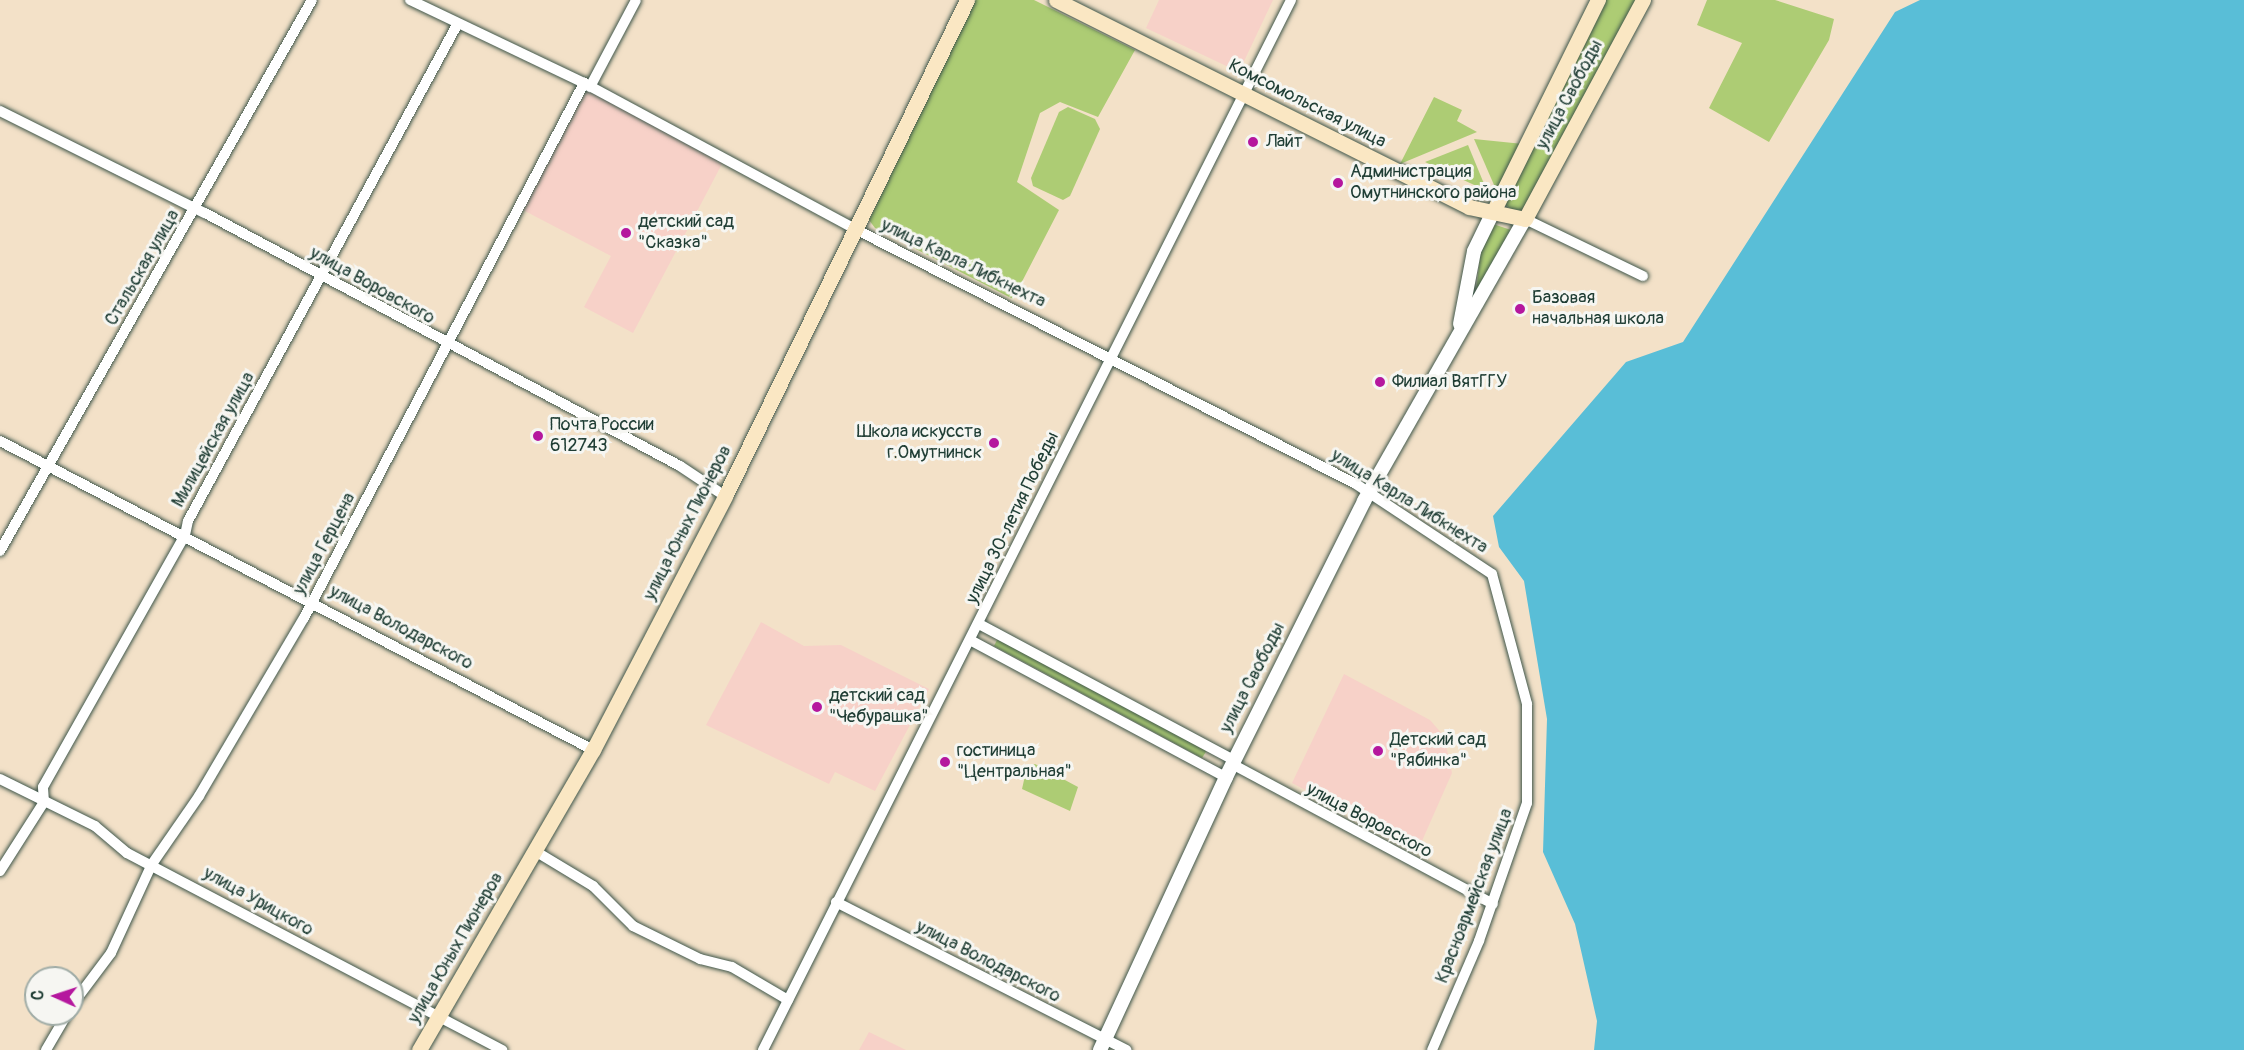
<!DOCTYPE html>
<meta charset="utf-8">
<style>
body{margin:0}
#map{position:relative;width:2244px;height:1050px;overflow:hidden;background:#f3e1c8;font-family:Pangolin,sans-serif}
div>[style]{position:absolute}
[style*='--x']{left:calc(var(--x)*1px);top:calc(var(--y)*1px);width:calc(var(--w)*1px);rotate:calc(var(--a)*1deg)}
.built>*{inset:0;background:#f7d1c8}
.green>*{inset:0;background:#adcc74}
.water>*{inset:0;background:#59bed7}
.roads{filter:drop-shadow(0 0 2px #3f564a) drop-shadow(0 0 2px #3f564a)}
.minor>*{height:10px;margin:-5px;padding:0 5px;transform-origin:5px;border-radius:5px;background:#fff}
.tertiary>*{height:14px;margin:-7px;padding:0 7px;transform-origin:7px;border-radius:7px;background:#fff}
.secondary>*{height:15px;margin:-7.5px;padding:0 7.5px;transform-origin:7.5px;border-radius:7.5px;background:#fae7c3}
.dots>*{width:16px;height:16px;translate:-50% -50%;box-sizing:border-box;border:3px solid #f6f6f2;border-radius:50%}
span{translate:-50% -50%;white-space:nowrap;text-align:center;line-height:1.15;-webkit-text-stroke:6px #f6f6f2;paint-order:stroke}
.street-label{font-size:18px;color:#1f3d34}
.poi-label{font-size:18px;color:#1f3d34}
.left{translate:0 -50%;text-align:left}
.right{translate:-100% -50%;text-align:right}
.north{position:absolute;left:24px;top:966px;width:60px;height:60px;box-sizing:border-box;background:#f6f6f2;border:2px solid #a0aca6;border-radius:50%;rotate:273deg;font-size:16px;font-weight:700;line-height:24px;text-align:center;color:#1f3d34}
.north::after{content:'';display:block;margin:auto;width:21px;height:27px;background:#b5179e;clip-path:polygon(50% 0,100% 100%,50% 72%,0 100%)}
</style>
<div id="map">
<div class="built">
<div style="clip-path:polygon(1159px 0,1273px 0,1239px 72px,1146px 28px)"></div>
<div style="clip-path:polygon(587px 90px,723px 162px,633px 333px,584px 307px,611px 256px,523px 210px)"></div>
<div style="clip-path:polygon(761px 622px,804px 646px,841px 645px,929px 689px,875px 791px,835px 772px,829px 784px,706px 725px)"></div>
<div style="clip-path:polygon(1344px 674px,1430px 720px,1444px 736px,1452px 773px,1418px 850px,1292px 783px)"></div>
<div style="clip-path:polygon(869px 1032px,906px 1050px,859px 1050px)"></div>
</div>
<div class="green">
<div style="clip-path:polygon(975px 0,1034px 0,1135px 50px,1098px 117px,1060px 102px,1040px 113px,1017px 182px,1059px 210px,1013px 299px,875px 228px,869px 220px)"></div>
<div style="clip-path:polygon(1604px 0,1637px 0,1525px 214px,1511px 209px,1503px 203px)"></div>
<div style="clip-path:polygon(1707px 0,1775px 0,1834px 19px,1829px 40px,1769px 142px,1709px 108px,1742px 43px,1697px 25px)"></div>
<div style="clip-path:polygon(1434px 97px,1462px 110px,1457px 121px,1477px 132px,1400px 164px)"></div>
<div style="clip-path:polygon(1068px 107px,1095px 119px,1100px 129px,1070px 196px,1063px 200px,1033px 186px,1031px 178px,1059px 112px)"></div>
<div style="clip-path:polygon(1474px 139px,1523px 144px,1498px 194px)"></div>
<div style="clip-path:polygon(1468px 145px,1487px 191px,1425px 162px)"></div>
<div style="clip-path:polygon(1493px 224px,1514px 231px,1476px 293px,1481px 249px)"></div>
<div style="clip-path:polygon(998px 638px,1207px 750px,1202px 758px,994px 646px)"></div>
<div style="clip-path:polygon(1035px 764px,1078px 787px,1070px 811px,1022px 789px,1027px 767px)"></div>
</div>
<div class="water">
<div style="clip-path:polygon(1920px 0,2244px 0,2244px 1050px,1594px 1050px,1597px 1021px,1575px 924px,1543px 852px,1547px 719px,1524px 581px,1499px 547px,1493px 516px,1626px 362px,1683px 342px,1895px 12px)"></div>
</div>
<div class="roads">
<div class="minor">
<div style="--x:410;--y:0;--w:193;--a:25.5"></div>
<div style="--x:584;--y:83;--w:310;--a:28.3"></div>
<div style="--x:857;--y:230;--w:560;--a:26.98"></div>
<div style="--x:1356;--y:484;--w:163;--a:33.5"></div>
<div style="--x:1492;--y:574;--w:135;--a:74.9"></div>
<div style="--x:1527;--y:704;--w:99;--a:90"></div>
<div style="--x:1527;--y:803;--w:146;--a:109.2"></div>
<div style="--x:1479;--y:941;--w:119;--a:113.3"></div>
<div style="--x:590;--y:87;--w:98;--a:-62.1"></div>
<div style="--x:0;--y:111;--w:229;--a:26.5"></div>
<div style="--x:205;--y:213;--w:538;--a:28.04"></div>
<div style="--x:680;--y:466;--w:54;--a:33.7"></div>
<div style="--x:1525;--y:219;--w:131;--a:25.8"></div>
<div style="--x:0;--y:441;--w:669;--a:27.52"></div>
<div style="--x:0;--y:551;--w:633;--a:-60.48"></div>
<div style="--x:979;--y:624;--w:289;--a:28.1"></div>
<div style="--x:970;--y:640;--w:290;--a:28.2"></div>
<div style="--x:1232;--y:764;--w:296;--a:28.2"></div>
<div style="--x:0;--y:779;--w:106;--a:26.3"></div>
<div style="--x:95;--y:826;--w:42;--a:40.2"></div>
<div style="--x:127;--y:853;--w:424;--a:27.7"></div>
<div style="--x:535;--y:851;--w:68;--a:31.1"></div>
<div style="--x:593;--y:886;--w:57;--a:45"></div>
<div style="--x:633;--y:926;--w:75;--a:26.2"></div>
<div style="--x:700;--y:959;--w:33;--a:14"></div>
<div style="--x:732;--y:967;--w:65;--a:30.5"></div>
<div style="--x:0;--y:871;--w:82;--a:-57.5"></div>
<div style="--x:44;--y:802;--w:15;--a:-94"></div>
<div style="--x:43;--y:787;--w:289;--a:-60.6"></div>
<div style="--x:185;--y:535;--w:14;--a:-78"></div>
<div style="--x:188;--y:521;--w:566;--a:-61.53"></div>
<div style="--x:836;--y:902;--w:326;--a:27"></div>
<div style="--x:72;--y:1005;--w:65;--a:-53.1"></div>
<div style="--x:111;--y:953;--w:98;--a:-65.3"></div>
<div style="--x:152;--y:864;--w:83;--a:-55.3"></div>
<div style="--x:199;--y:796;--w:207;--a:-59.5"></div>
<div style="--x:304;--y:618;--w:604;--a:-62.37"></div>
<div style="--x:46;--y:1050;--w:42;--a:-59.7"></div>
<div style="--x:763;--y:1050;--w:1175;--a:-63.3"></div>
</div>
<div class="tertiary">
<div style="--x:1460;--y:324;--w:74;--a:-79.1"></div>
<div style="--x:1474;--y:251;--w:43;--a:-64"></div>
<div style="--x:1100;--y:1050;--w:301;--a:-65.2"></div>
<div style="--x:1226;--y:777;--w:309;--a:-63.4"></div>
<div style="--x:1364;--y:501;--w:325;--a:-60.3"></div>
</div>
<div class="secondary">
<div style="--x:1056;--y:0;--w:462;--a:26.6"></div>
<div style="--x:1469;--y:207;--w:57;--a:12.1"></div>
<div style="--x:1525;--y:219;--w:249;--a:-61.7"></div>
<div style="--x:1493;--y:212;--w:237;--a:-63.7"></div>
<div style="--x:419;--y:1050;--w:347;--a:-59.9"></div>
<div style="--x:593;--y:750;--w:286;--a:-62.5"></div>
<div style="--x:725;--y:496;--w:552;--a:-63.99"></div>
</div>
</div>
<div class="dots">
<div style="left:1253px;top:142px;background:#b5179e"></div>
<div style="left:1338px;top:183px;background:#b5179e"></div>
<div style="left:626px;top:233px;background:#b5179e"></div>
<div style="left:1520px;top:309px;background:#b5179e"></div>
<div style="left:1380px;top:382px;background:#b5179e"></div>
<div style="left:538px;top:436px;background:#b5179e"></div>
<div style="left:994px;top:443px;background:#b5179e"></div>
<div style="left:817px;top:707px;background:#b5179e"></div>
<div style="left:1378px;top:751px;background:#b5179e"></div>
<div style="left:945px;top:762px;background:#b5179e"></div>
</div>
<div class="street-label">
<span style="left:1570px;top:95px;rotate:-62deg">улица Свободы</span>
<span style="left:1307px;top:104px;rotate:27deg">Комсомольская улица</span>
<span style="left:963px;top:264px;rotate:26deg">улица Карла Либкнехта</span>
<span style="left:143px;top:268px;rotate:-60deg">Стальская улица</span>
<span style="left:372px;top:286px;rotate:29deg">улица Воровского</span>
<span style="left:214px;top:440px;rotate:-61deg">Милицейская улица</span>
<span style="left:1409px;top:502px;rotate:32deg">улица Карла Либкнехта</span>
<span style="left:1013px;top:518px;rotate:-64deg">улица 30-летия Победы</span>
<span style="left:688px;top:523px;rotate:-63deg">улица Юных Пионеров</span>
<span style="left:325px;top:544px;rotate:-62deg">улица Герцена</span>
<span style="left:401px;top:628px;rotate:28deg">улица Володарского</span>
<span style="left:1253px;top:678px;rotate:-63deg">улица Свободы</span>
<span style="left:1369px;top:821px;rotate:28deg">улица Воровского</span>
<span style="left:1475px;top:896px;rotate:-69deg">Красноармейская улица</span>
<span style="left:258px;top:902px;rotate:29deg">улица Урицкого</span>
<span style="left:456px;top:948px;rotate:-60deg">улица Юных Пионеров</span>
<span style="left:988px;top:962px;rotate:27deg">улица Володарского</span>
</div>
<div class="poi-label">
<span class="left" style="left:1266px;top:142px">Лайт</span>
<span class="left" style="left:1350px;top:183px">Администрация<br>Омутнинского района</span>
<span class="left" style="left:638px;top:233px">детский сад<br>"Сказка"</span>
<span class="left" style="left:1532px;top:309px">Базовая<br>начальная школа</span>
<span class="left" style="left:1392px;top:382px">Филиал ВятГГУ</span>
<span class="left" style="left:550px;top:436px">Почта России<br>612743</span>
<span class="right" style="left:982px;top:443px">Школа искусств<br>г.Омутнинск</span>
<span class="left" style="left:829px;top:707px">детский сад<br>"Чебурашка"</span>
<span class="left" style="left:1390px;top:751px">Детский сад<br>"Рябинка"</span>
<span class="left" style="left:957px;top:762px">гостиница<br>"Центральная"</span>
</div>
<div class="north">С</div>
</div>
